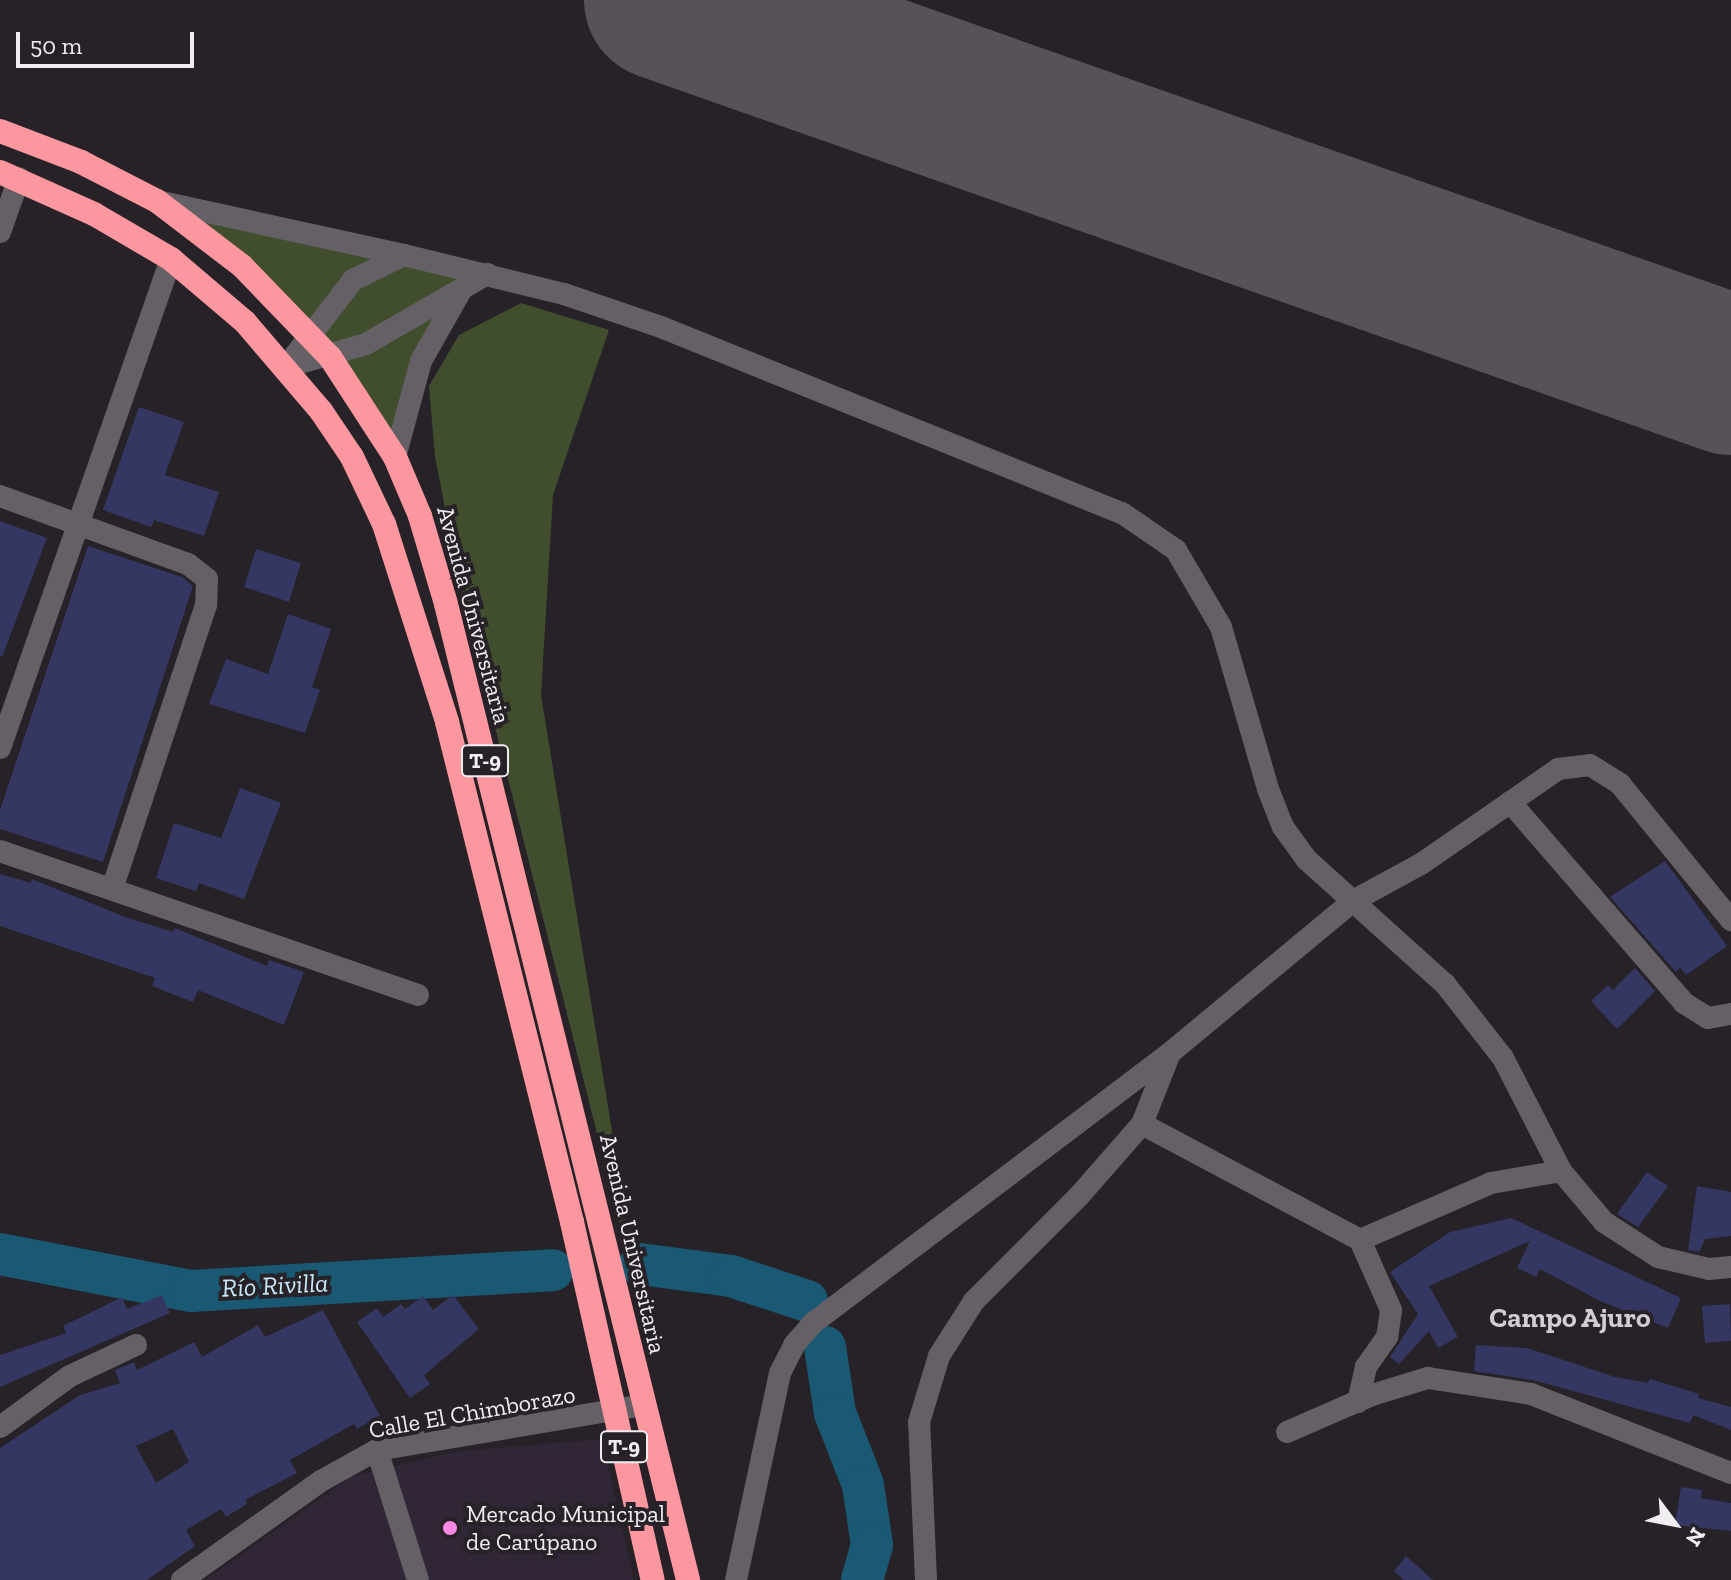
<!DOCTYPE html>
<meta charset="utf-8">
<style>
body{margin:0}
#map{position:relative;width:1731px;height:1580px;overflow:hidden;background:#262227;font-family:"Zilla Slab",serif}
div>[style]{position:absolute}
[style*='--x']{left:calc(var(--x)*1px);top:calc(var(--y)*1px);width:calc(var(--w)*1px);rotate:calc(var(--a)*1deg)}
.commercial>*{inset:0;background:#312635}
.green>*{inset:0;background:#404e2e}
.river>*{height:42px;margin:-21px;padding:0 21px;transform-origin:21px;border-radius:21px;background:#1a5974}
.runway>*{height:160px;margin:-80px;padding:0 80px;transform-origin:80px;border-radius:80px;background:#565257}
.building>*{inset:0;background:#353763}
.street>*{height:22px;margin:-11px;padding:0 11px;transform-origin:11px;border-radius:11px;background:#656066}
.highway>*{height:24px;margin:-12px;padding:0 12px;transform-origin:12px;border-radius:12px;background:#fc969f}
.dots>*{width:22px;height:22px;translate:-50% -50%;box-sizing:border-box;border:4px solid #262227;border-radius:50%}
span{translate:-50% -50%;white-space:nowrap;text-align:center;line-height:1.15;-webkit-text-stroke:8px #262227;paint-order:stroke}
.shield-label span{padding:2px 6px;background:#262227;border:2px solid;border-radius:6px;-webkit-text-stroke-width:0}
.shield-label{font-size:22px;color:#f1eef2;font-weight:700}
.street-label{font-size:24px;color:#f1eef2}
.poi-label{font-size:24px;color:#f1eef2}
.left{translate:0 -50%;text-align:left}
.water-label{font-size:26px;color:#c7e8fa;font-style:italic}
.quarter-label{font-size:28px;color:#d2ccd3;font-weight:700}
.north{position:absolute;left:1635px;top:1484px;width:80px;height:80px;-webkit-text-stroke:6px #262227;paint-order:stroke;rotate:122deg;font-size:22px;font-weight:700;line-height:32px;text-align:center;color:#f1eef2}
.north::after{content:'';display:block;margin:auto;width:28px;height:36px;background:#f1eef2;clip-path:polygon(50% 0,100% 100%,50% 72%,0 100%)}
.scale{position:absolute;left:16px;top:32px;width:178px;height:36px;box-sizing:border-box;border:4px solid #f1eef2;border-top:0;padding-left:10px;font-size:24px;line-height:28px;white-space:nowrap;color:#f1eef2;-webkit-text-stroke:6px #262227;paint-order:stroke}
</style>
<div id="map">
<div class="commercial">
<div style="clip-path:polygon(602px 1439px,634px 1580px,205px 1580px,352px 1476px,459px 1451px)"></div>
</div>
<div class="green">
<div style="clip-path:polygon(157px 201px,487px 274px,432px 338px,395px 457px,330px 357px)"></div>
<div style="clip-path:polygon(521px 303px,609px 330px,553px 495px,541px 695px,641px 1309px,463px 599px,435px 457px,429px 386px,459px 335px)"></div>
</div>
<div class="river">
<div style="--x:0;--y:1254;--w:195;--a:11"></div>
<div style="--x:191;--y:1291;--w:362;--a:-3.3"></div>
<div style="--x:640;--y:1264;--w:92;--a:7.5"></div>
<div style="--x:731;--y:1276;--w:80;--a:18.2"></div>
<div style="--x:825;--y:1347;--w:67;--a:81.4"></div>
<div style="--x:835;--y:1413;--w:77;--a:68.7"></div>
<div style="--x:863;--y:1485;--w:61;--a:81.5"></div>
<div style="--x:872;--y:1545;--w:36;--a:106"></div>
</div>
<div class="runway">
<div style="--x:664;--y:0;--w:1131;--a:19.36"></div>
</div>
<div class="building">
<div style="clip-path:polygon(139px 407px,184px 422px,165px 475px,219px 492px,204px 536px,154px 520px,151px 527px,103px 510px)"></div>
<div style="clip-path:polygon(0 521px,47px 538px,2px 657px,0 656px)"></div>
<div style="clip-path:polygon(88px 546px,182px 577px,193px 586px,103px 862px,0 829px,0 810px)"></div>
<div style="clip-path:polygon(256px 549px,301px 563px,289px 602px,244px 587px)"></div>
<div style="clip-path:polygon(288px 614px,331px 629px,312px 687px,320px 690px,305px 733px,209px 704px,226px 659px,268px 674px)"></div>
<div style="clip-path:polygon(240px 788px,281px 803px,244px 899px,199px 883px,196px 891px,156px 878px,174px 823px,221px 838px)"></div>
<div style="clip-path:polygon(1665px 861px,1727px 946px,1686px 975px,1680px 967px,1676px 972px,1610px 897px)"></div>
<div style="clip-path:polygon(0 874px,31px 883px,32px 879px,125px 917px,173px 932px,175px 928px,267px 966px,269px 960px,304px 972px,284px 1025px,198px 990px,193px 1002px,152px 986px,155px 978px,0 926px)"></div>
<div style="clip-path:polygon(1635px 968px,1655px 991px,1617px 1029px,1591px 1001px,1608px 985px,1613px 990px)"></div>
<div style="clip-path:polygon(1647px 1172px,1668px 1186px,1638px 1227px,1617px 1214px)"></div>
<div style="clip-path:polygon(1697px 1186px,1731px 1192px,1731px 1236px,1705px 1239px,1699px 1252px,1688px 1250px)"></div>
<div style="clip-path:polygon(1511px 1218px,1681px 1298px,1668px 1328px,1600px 1301px,1540px 1269px,1536px 1277px,1517px 1268px,1530px 1241px,1429px 1286px,1458px 1337px,1438px 1348px,1429px 1331px,1399px 1364px,1390px 1357px,1418px 1314px,1390px 1272px,1450px 1232px)"></div>
<div style="clip-path:polygon(162px 1295px,170px 1313px,0 1387px,0 1355px,66px 1333px,63px 1326px,122px 1297px,127px 1309px)"></div>
<div style="clip-path:polygon(453px 1295px,479px 1329px,424px 1375px,430px 1384px,410px 1398px,357px 1322px,377px 1308px,383px 1317px,401px 1304px,405px 1309px,423px 1296px,433px 1310px)"></div>
<div style="clip-path:polygon(1730px 1304px,1731px 1341px,1705px 1343px,1702px 1306px)"></div>
<div style="clip-path:polygon(evenodd,323px 1310px,380px 1416px,357px 1429px,354px 1424px,290px 1460px,297px 1473px,245px 1500px,247px 1504px,226px 1517px,221px 1509px,186px 1530px,195px 1546px,147px 1580px,0 1580px,0 1448px,80px 1395px,120px 1383px,115px 1370px,134px 1362px,137px 1370px,194px 1342px,202px 1357px,258px 1325px,265px 1337px,323px 1310px,173px 1429px,189px 1462px,156px 1483px,136px 1446px,173px 1429px)"></div>
<div style="clip-path:polygon(1476px 1345px,1527px 1348px,1615px 1377px,1648px 1383px,1650px 1379px,1699px 1394px,1698px 1398px,1731px 1407px,1731px 1430px,1693px 1415px,1690px 1423px,1533px 1380px,1474px 1371px)"></div>
<div style="clip-path:polygon(1681px 1487px,1702px 1490px,1701px 1498px,1731px 1503px,1731px 1531px,1675px 1525px)"></div>
<div style="clip-path:polygon(1406px 1556px,1433px 1580px,1404px 1580px,1394px 1571px)"></div>
</div>
<div class="street">
<div style="--x:157;--y:201;--w:253;--a:12.3"></div>
<div style="--x:0;--y:232;--w:57;--a:-70.6"></div>
<div style="--x:286;--y:367;--w:110;--a:-52.4"></div>
<div style="--x:353;--y:280;--w:57;--a:-26.1"></div>
<div style="--x:404;--y:255;--w:165;--a:13.7"></div>
<div style="--x:564;--y:294;--w:102;--a:18.8"></div>
<div style="--x:661;--y:327;--w:497;--a:22"></div>
<div style="--x:1122;--y:513;--w:65;--a:34.4"></div>
<div style="--x:1176;--y:550;--w:89;--a:59.7"></div>
<div style="--x:1221;--y:627;--w:169;--a:73.8"></div>
<div style="--x:1268;--y:789;--w:41;--a:68.5"></div>
<div style="--x:1283;--y:827;--w:39;--a:54"></div>
<div style="--x:1306;--y:859;--w:187;--a:42"></div>
<div style="--x:1445;--y:984;--w:94;--a:51.9"></div>
<div style="--x:1503;--y:1058;--w:127;--a:62.8"></div>
<div style="--x:1561;--y:1171;--w:67;--a:49.9"></div>
<div style="--x:1604;--y:1222;--w:64;--a:32.9"></div>
<div style="--x:1658;--y:1257;--w:52;--a:13.2"></div>
<div style="--x:1709;--y:1269;--w:22;--a:-5"></div>
<div style="--x:286;--y:367;--w:83;--a:-16"></div>
<div style="--x:366;--y:344;--w:140;--a:-30"></div>
<div style="--x:395;--y:457;--w:99;--a:-74.8"></div>
<div style="--x:421;--y:361;--w:79;--a:-60.5"></div>
<div style="--x:0;--y:496;--w:200;--a:19.9"></div>
<div style="--x:188;--y:564;--w:24;--a:38"></div>
<div style="--x:207;--y:579;--w:26;--a:92"></div>
<div style="--x:206;--y:605;--w:299;--a:108.3"></div>
<div style="--x:0;--y:748;--w:518;--a:-70.73"></div>
<div style="--x:1510;--y:802;--w:266;--a:49.1"></div>
<div style="--x:1684;--y:1003;--w:28;--a:32"></div>
<div style="--x:1708;--y:1018;--w:23;--a:-10"></div>
<div style="--x:0;--y:851;--w:442;--a:19"></div>
<div style="--x:1142;--y:1124;--w:247;--a:28"></div>
<div style="--x:1360;--y:1240;--w:77;--a:66.1"></div>
<div style="--x:1391;--y:1310;--w:27;--a:98"></div>
<div style="--x:1387;--y:1337;--w:37;--a:125"></div>
<div style="--x:1366;--y:1367;--w:36;--a:103"></div>
<div style="--x:1360;--y:1240;--w:143;--a:-23.5"></div>
<div style="--x:1491;--y:1183;--w:71;--a:-9.7"></div>
<div style="--x:0;--y:1427;--w:87;--a:-36.1"></div>
<div style="--x:70;--y:1376;--w:73;--a:-25.2"></div>
<div style="--x:1287;--y:1432;--w:93;--a:-23.5"></div>
<div style="--x:1372;--y:1395;--w:59;--a:-16.9"></div>
<div style="--x:1428;--y:1378;--w:104;--a:8.8"></div>
<div style="--x:1531;--y:1394;--w:215;--a:21.6"></div>
<div style="--x:377;--y:1450;--w:136;--a:72.5"></div>
<div style="--x:182;--y:1580;--w:171;--a:-35.5"></div>
<div style="--x:321;--y:1481;--w:64;--a:-29"></div>
<div style="--x:377;--y:1450;--w:270;--a:-9.6"></div>
<div style="--x:736;--y:1580;--w:212;--a:-78"></div>
<div style="--x:780;--y:1373;--w:31;--a:-63"></div>
<div style="--x:794;--y:1345;--w:29;--a:-49"></div>
<div style="--x:813;--y:1323;--w:446;--a:-37.1"></div>
<div style="--x:926;--y:1580;--w:158;--a:-92.5"></div>
<div style="--x:919;--y:1422;--w:69;--a:-73.1"></div>
<div style="--x:939;--y:1356;--w:65;--a:-57.5"></div>
<div style="--x:974;--y:1301;--w:148;--a:-45"></div>
<div style="--x:1079;--y:1196;--w:96;--a:-48.8"></div>
<div style="--x:1142;--y:1124;--w:76;--a:-68.5"></div>
<div style="--x:1170;--y:1053;--w:238;--a:-39.7"></div>
<div style="--x:1353;--y:901;--w:77;--a:-28.6"></div>
<div style="--x:1421;--y:864;--w:167;--a:-34.7"></div>
<div style="--x:1558;--y:769;--w:32;--a:-7"></div>
<div style="--x:1590;--y:765;--w:36;--a:32"></div>
<div style="--x:1620;--y:784;--w:176;--a:50.8"></div>
</div>
<div class="highway">
<div style="--x:0;--y:131;--w:87;--a:20.9"></div>
<div style="--x:81;--y:162;--w:85;--a:27.2"></div>
<div style="--x:157;--y:201;--w:107;--a:37.4"></div>
<div style="--x:242;--y:266;--w:127;--a:46"></div>
<div style="--x:330;--y:357;--w:119;--a:57"></div>
<div style="--x:395;--y:457;--w:64;--a:67"></div>
<div style="--x:420;--y:516;--w:92;--a:73.5"></div>
<div style="--x:446;--y:604;--w:1006;--a:76.07"></div>
<div style="--x:0;--y:172;--w:103;--a:24.1"></div>
<div style="--x:94;--y:214;--w:89;--a:30.3"></div>
<div style="--x:171;--y:259;--w:97;--a:40.4"></div>
<div style="--x:245;--y:322;--w:117;--a:49.5"></div>
<div style="--x:321;--y:411;--w:55;--a:56"></div>
<div style="--x:352;--y:457;--w:74;--a:64.5"></div>
<div style="--x:384;--y:524;--w:208;--a:72.3"></div>
<div style="--x:447;--y:722;--w:515;--a:75.96"></div>
<div style="--x:572;--y:1222;--w:367;--a:77.3"></div>
</div>
<div class="dots">
<div style="left:450px;top:1528px;background:#fb87e5"></div>
</div>
<div class="shield-label">
<span style="left:485px;top:761px">T-9</span>
<span style="left:624px;top:1447px">T-9</span>
</div>
<div class="street-label">
<span style="left:474px;top:615px;rotate:75deg">Avenida Universitaria</span>
<span style="left:633px;top:1244px;rotate:77deg">Avenida Universitaria</span>
<span style="left:472px;top:1412px;rotate:-10deg">Calle El Chimborazo</span>
</div>
<div class="poi-label">
<span class="left" style="left:466px;top:1528px">Mercado Municipal<br>de Carúpano</span>
</div>
<div class="water-label">
<span style="left:275px;top:1286px;rotate:-3deg">Río Rivilla</span>
</div>
<div class="quarter-label">
<span style="left:1570px;top:1318px">Campo Ajuro</span>
</div>
<div class="north">N</div>
<div class="scale">50 m</div>
</div>
